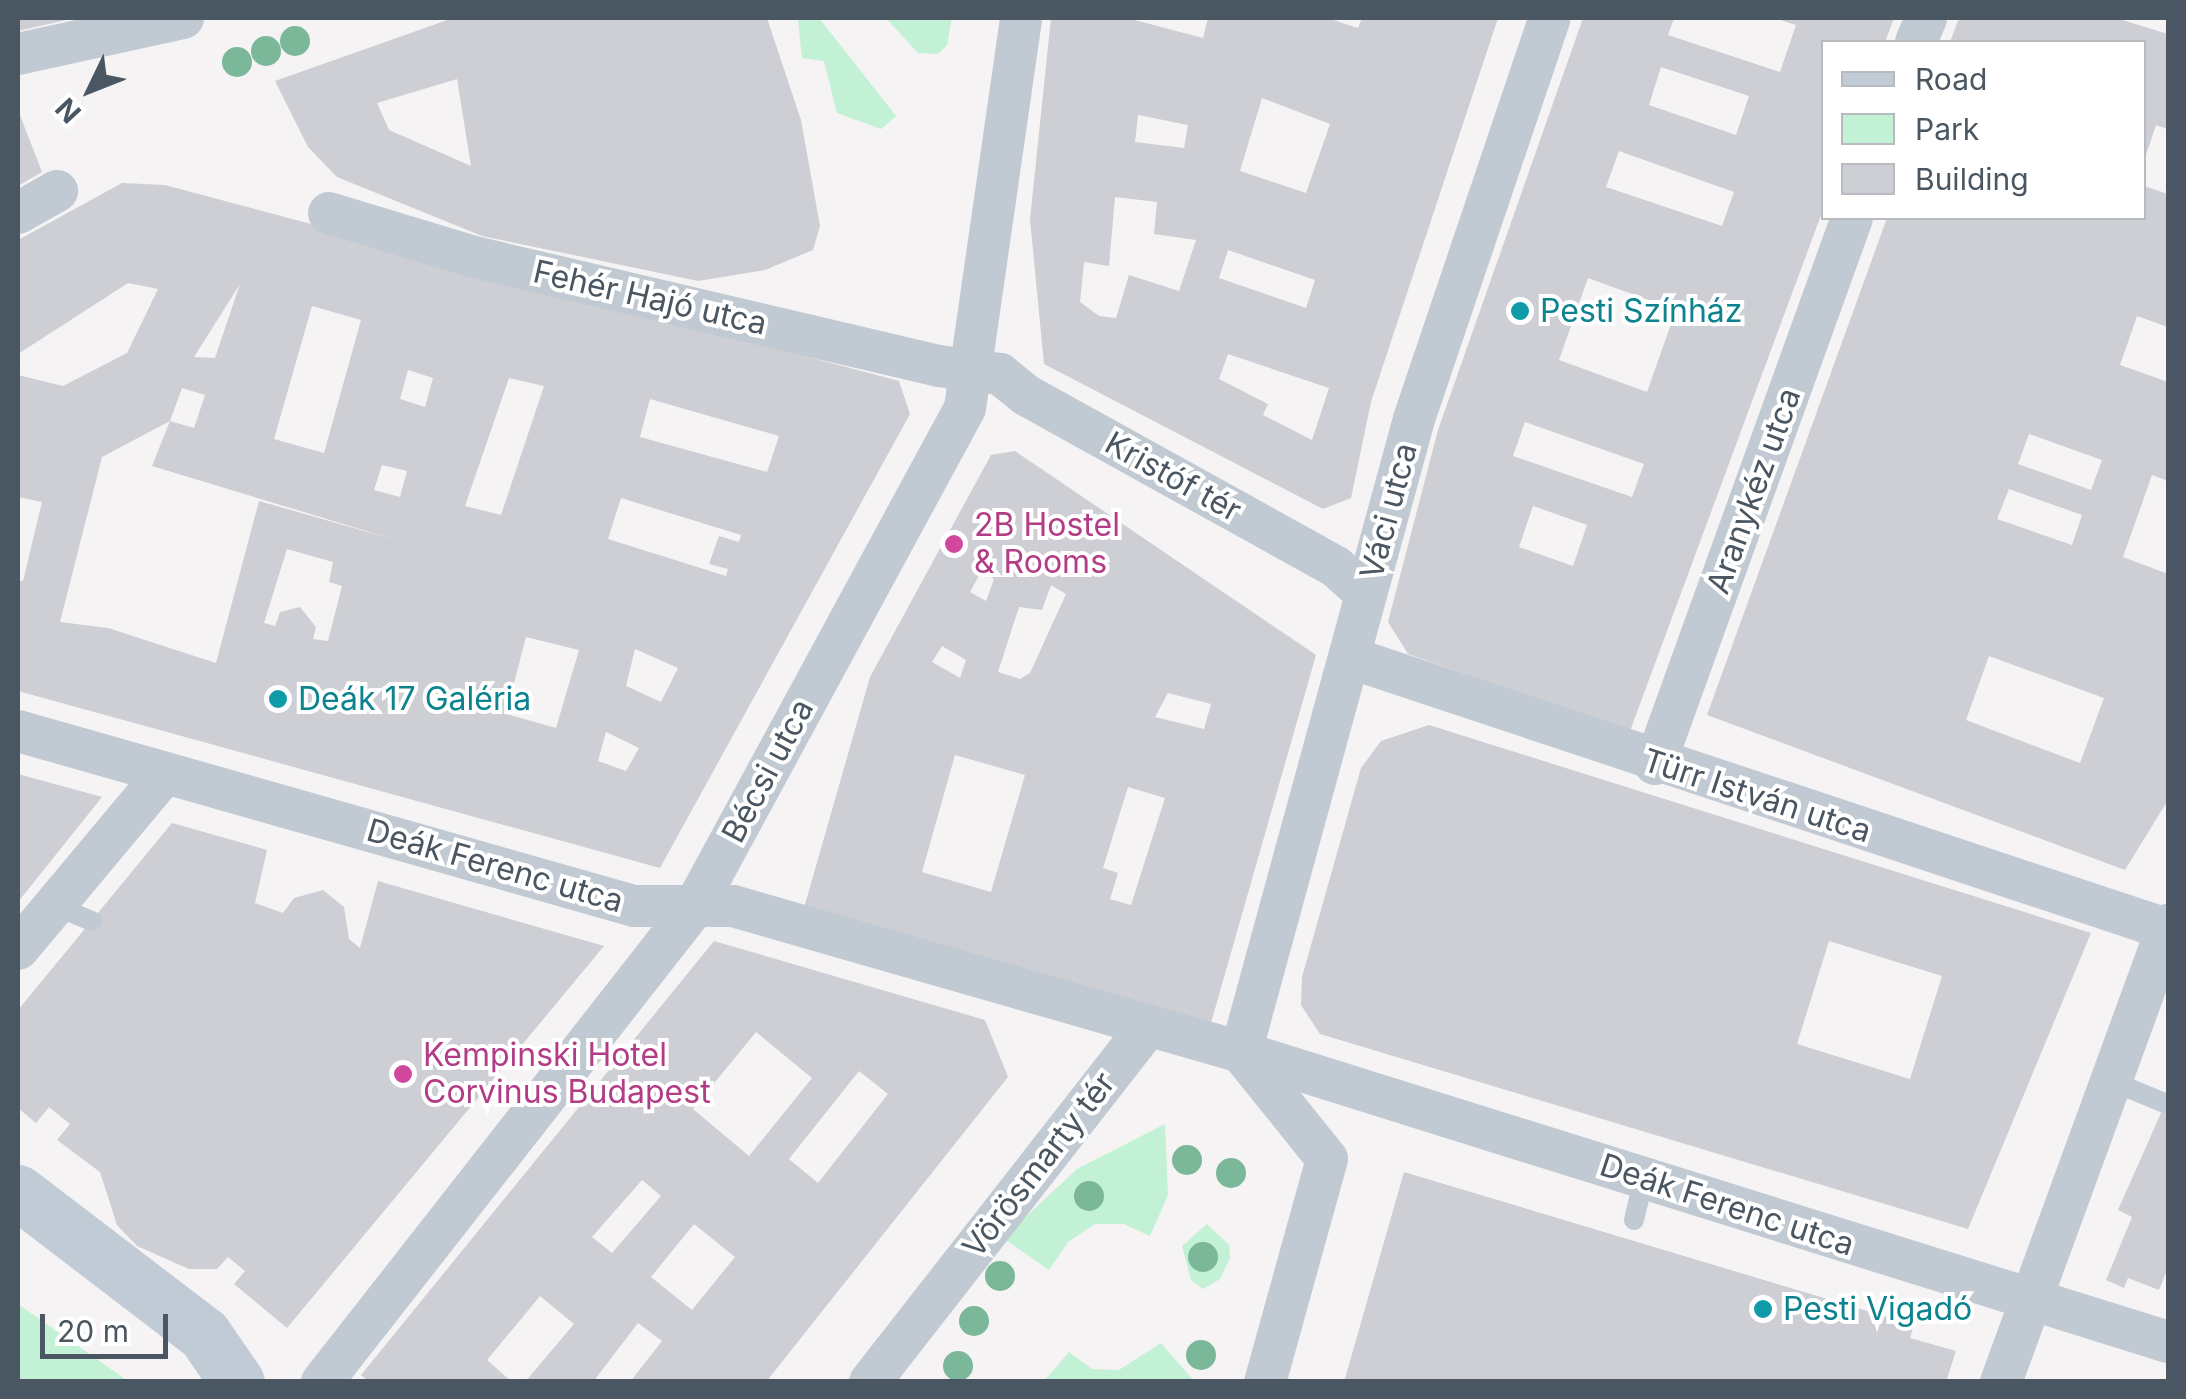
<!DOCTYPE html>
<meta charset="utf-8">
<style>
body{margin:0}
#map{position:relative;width:2186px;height:1399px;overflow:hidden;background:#f5f3f3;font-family:Inter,sans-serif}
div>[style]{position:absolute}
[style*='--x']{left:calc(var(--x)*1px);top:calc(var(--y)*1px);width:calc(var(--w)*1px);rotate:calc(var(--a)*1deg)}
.green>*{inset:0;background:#c3f1d5}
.building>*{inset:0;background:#cdcfd5}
.lane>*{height:20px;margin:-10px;padding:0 10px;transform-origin:10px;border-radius:10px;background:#c1cad2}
.street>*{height:42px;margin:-21px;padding:0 21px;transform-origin:21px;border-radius:21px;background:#c1cad2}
.secondary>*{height:55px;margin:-27.5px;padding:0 27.5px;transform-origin:27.5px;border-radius:27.5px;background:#c1cbd6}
.trees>*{width:30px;height:30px;margin:-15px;border-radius:50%;background:#7bb799}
.dots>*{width:28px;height:28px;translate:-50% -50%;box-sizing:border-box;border:5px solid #fff;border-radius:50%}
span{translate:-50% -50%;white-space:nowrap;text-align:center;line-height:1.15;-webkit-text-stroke:8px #fff;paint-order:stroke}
.street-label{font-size:32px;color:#4a5661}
.culture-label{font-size:32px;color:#0d838f}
.left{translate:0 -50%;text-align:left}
.hotel-label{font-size:32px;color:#b23c85}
.frame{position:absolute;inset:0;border:20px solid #4a5661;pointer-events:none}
.legend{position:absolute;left:1821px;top:40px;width:325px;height:180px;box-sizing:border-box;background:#fff;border:2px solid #b7bbc0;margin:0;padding:12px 18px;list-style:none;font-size:30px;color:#4a5661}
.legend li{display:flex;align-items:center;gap:20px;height:50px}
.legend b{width:50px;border:2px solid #b7bbc0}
.north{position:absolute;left:40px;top:40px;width:100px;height:100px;-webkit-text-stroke:8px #fff;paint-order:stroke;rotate:227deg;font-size:28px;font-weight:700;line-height:40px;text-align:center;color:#4a5661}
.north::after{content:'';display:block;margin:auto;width:35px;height:45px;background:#4a5661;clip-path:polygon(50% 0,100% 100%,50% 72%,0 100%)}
.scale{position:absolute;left:40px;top:1314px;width:128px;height:45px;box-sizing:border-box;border:5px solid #4a5661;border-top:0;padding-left:12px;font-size:30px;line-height:35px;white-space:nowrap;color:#4a5661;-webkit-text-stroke:8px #fff;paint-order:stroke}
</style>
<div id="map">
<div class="green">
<div style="clip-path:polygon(819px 18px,896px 116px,881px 129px,837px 113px,824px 61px,802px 58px,798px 20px)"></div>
<div style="clip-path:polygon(886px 18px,952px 18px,947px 45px,938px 54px,918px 53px)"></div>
<div style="clip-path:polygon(1165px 1124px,1168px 1195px,1150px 1236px,1124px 1224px,1095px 1224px,1068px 1242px,1049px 1270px,1003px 1238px,1077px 1169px)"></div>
<div style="clip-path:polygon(1207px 1224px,1229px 1245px,1230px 1258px,1220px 1279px,1203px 1289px,1191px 1280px,1182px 1246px)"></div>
<div style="clip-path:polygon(18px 1304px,128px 1381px,18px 1381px)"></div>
<div style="clip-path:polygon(1161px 1343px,1194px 1381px,1044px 1381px,1069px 1352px,1092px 1369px,1119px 1370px)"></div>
</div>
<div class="building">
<div style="clip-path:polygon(18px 18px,71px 18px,71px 19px,18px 31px)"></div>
<div style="clip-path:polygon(evenodd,453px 18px,767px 18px,801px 120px,820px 226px,813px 250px,765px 270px,698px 281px,482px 236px,337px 177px,308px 147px,275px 81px,453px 18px,457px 79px,471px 166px,389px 130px,377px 103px,457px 79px)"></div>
<div style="clip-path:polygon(evenodd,1051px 18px,1127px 18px,1203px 38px,1208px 18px,1327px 18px,1358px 28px,1362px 18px,1498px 18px,1371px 402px,1351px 498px,1323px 509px,1044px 364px,1030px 219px,1051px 18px,1262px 98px,1330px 124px,1306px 193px,1240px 171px,1262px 98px,1051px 18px,1138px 115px,1188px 125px,1184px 148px,1135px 142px,1138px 115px,1051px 18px,1115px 197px,1157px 202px,1154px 234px,1196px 240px,1179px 291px,1129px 275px,1116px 318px,1099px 316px,1080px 302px,1084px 262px,1109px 266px,1115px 197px,1051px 18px,1228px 250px,1315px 280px,1306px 308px,1219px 278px,1228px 250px,1051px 18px,1228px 354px,1329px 388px,1312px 440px,1263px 415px,1268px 404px,1219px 379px,1228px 354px)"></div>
<div style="clip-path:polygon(evenodd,1583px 18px,1674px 18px,1668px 35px,1780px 72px,1796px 25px,1774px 18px,1894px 18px,1885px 42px,1824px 42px,1824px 207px,1630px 731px,1408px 654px,1388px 622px,1438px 430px,1583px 18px,1661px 67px,1749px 96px,1736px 135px,1649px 105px,1661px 67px,1583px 18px,1619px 151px,1734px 192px,1722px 226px,1606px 187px,1619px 151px,1583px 18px,1588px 278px,1676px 310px,1647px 392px,1559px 360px,1588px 278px,1583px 18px,1525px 422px,1644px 464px,1632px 497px,1513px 456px,1525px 422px,1583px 18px,1533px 506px,1587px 525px,1573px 566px,1519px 547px,1533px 506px)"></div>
<div style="clip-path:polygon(1959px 18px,2116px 18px,2168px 34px,2168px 129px,2156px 125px,2144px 161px,2144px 42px,1950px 42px)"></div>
<div style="clip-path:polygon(18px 110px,42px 172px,18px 186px)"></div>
<div style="clip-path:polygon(evenodd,122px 183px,165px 185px,899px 381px,910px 414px,660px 868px,18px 691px,18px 580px,23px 581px,42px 502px,18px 497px,18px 375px,63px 386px,127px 353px,158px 289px,128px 283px,18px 354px,18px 240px,122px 183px,240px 284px,215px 358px,194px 357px,240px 284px,122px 183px,312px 306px,361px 320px,324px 453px,274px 439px,312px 306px,122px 183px,408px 370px,433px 378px,425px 407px,400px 399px,408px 370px,122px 183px,509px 378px,544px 386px,501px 515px,465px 506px,509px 378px,122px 183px,182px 388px,205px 395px,194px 428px,170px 421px,152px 466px,396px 540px,259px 501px,216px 663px,108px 628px,60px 622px,102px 457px,170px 421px,182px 388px,122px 183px,650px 399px,779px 436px,767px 472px,640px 437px,650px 399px,122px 183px,382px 465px,407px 471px,400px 497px,374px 490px,382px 465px,122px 183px,621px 498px,741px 535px,739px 542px,719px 536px,709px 564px,728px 569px,726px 576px,608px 539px,621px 498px,122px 183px,287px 549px,333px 562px,329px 582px,342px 586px,328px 641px,313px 639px,316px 627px,300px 607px,280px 612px,275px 626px,264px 623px,287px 549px,122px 183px,526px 637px,579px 650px,556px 728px,506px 714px,526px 637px,122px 183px,635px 649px,678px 668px,661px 702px,626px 686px,635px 649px,122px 183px,606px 732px,639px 748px,626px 771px,598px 761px,606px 732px)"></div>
<div style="clip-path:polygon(evenodd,2144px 186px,2168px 194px,2168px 327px,2137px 316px,2120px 365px,2168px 382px,2168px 481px,2152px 475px,2123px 557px,2168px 574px,2168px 800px,2125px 870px,1707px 715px,1887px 218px,2144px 218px,2144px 186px,2029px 434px,2102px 460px,2091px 490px,2018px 464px,2029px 434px,2144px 186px,2009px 489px,2082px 515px,2072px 545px,1997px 519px,2009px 489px,2144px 186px,1989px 656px,2104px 698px,2080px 763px,1966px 720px,1989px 656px)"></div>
<div style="clip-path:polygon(evenodd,1015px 451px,1316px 655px,1209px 1030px,804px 908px,870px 677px,991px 455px,1015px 451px,981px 572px,994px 579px,986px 601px,970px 592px,981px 572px,1015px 451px,1051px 585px,1066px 594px,1030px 673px,1020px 679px,998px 672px,1019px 607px,1042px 610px,1051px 585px,1015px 451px,942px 646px,966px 660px,960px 678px,932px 662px,942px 646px,1015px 451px,1168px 693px,1211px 704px,1204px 729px,1155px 717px,1168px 693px,1015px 451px,955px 755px,1025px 775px,991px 892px,922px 872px,955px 755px,1015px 451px,1128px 787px,1165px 798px,1131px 905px,1110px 899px,1118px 873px,1103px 868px,1128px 787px)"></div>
<div style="clip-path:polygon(evenodd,1429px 725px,2091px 933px,1968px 1229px,1320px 1034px,1301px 1005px,1302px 977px,1361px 768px,1381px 741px,1429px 725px,1829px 941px,1942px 976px,1910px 1079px,1797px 1044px,1829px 941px)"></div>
<div style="clip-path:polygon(18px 774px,102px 797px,18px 902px)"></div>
<div style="clip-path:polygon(172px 823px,267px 850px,255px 903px,283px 913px,294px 898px,323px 890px,344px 907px,349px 939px,360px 948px,378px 881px,604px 946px,287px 1328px,234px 1284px,245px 1271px,228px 1257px,217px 1269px,189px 1269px,137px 1246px,117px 1225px,100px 1172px,57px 1140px,70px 1124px,49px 1107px,36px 1123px,18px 1108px,18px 1010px)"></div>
<div style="clip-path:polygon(evenodd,714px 941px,985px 1020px,1008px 1077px,766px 1382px,630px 1382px,662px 1341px,638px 1323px,593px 1382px,525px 1382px,574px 1324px,540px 1296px,487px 1360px,512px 1382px,369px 1382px,361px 1375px,714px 941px,756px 1032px,812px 1078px,749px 1156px,693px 1109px,756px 1032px,714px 941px,859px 1071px,888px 1094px,818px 1183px,789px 1159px,859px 1071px,714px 941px,642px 1180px,661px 1196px,612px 1253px,592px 1237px,642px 1180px,714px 941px,694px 1224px,735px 1257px,692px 1310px,651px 1277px,694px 1224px)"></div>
<div style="clip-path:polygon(2168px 1097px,2168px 1268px,2159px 1290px,2128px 1278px,2124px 1288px,2106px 1280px,2132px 1217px,2118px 1210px)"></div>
<div style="clip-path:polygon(1404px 1172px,1914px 1325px,1910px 1338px,1956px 1351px,1946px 1382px,1344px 1382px)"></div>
</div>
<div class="lane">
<div style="--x:53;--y:905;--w:42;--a:22.3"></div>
<div style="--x:2111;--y:1081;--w:58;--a:22.2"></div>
<div style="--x:1634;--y:1220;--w:43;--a:-76.6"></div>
</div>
<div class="street">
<div style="--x:1916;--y:42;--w:26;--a:-67"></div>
<div style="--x:18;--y:54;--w:169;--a:-12.3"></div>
<div style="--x:18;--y:213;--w:45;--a:-29.4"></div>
<div style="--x:329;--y:213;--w:152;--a:16.9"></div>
<div style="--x:474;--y:257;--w:478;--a:13.2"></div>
<div style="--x:939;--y:366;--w:62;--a:7.5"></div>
<div style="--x:1000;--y:374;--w:33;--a:39"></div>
<div style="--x:1026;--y:395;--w:355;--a:29"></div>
<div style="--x:1336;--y:567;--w:40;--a:42"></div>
<div style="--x:1351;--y:658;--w:859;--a:18.39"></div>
<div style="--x:18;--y:731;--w:640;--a:15.86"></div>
<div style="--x:634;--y:906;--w:99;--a:0"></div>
<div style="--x:733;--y:906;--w:529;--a:16.03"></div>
<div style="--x:1241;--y:1052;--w:971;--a:17.37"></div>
<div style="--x:1655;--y:764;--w:580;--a:-70.16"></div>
<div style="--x:18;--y:949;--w:229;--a:-50.1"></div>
<div style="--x:1241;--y:1052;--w:656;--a:-74.71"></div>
<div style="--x:1414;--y:419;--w:423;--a:-71.3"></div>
<div style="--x:1241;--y:1052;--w:137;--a:51.2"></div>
<div style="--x:1327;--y:1159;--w:231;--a:105.5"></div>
<div style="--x:322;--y:1382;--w:605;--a:-51.92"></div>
<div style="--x:695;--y:906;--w:566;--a:-61.53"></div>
<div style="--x:965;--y:408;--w:394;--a:-81.8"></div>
<div style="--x:870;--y:1382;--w:453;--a:-52"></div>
<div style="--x:2001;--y:1382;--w:487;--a:-69.9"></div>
</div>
<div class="secondary">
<div style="--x:18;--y:1192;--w:234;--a:37.4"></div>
<div style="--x:204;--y:1334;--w:58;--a:55.5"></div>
</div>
<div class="trees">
<div style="left:295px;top:41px"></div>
<div style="left:266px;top:51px"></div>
<div style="left:237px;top:62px"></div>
<div style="left:1187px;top:1160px"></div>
<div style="left:1231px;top:1173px"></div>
<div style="left:1089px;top:1196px"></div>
<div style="left:1203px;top:1257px"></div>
<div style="left:1000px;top:1276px"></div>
<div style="left:974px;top:1321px"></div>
<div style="left:1201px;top:1355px"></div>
<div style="left:958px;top:1366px"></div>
</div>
<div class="dots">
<div style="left:1520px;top:311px;background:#0f9aa8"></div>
<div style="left:954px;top:544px;background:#d1479c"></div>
<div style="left:278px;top:699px;background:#0f9aa8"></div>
<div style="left:403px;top:1074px;background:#d1479c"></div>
<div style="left:1763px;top:1309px;background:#0f9aa8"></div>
</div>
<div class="street-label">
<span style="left:650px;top:298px;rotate:13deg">Fehér Hajó utca</span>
<span style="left:1173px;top:477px;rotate:29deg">Kristóf tér</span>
<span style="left:1754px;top:491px;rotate:-70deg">Aranykéz utca</span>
<span style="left:1389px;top:511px;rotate:-75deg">Váci utca</span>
<span style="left:768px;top:771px;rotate:-62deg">Bécsi utca</span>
<span style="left:1757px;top:796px;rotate:18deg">Türr István utca</span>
<span style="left:495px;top:866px;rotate:16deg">Deák Ferenc utca</span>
<span style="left:1039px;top:1165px;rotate:-52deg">Vörösmarty tér</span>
<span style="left:1727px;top:1205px;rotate:18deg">Deák Ferenc utca</span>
</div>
<div class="culture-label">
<span class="left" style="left:1540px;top:311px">Pesti Színház</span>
<span class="left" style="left:298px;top:699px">Deák 17 Galéria</span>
<span class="left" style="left:1783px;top:1309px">Pesti Vigadó</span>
</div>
<div class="hotel-label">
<span class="left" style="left:974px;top:544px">2B Hostel<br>&amp; Rooms</span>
<span class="left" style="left:423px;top:1074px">Kempinski Hotel<br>Corvinus Budapest</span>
</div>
<div class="frame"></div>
<ul class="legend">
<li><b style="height:12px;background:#c1cbd6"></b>Road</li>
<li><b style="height:28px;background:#c3f1d5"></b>Park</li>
<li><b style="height:28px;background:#cdcfd5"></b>Building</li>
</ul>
<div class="north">N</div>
<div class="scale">20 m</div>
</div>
